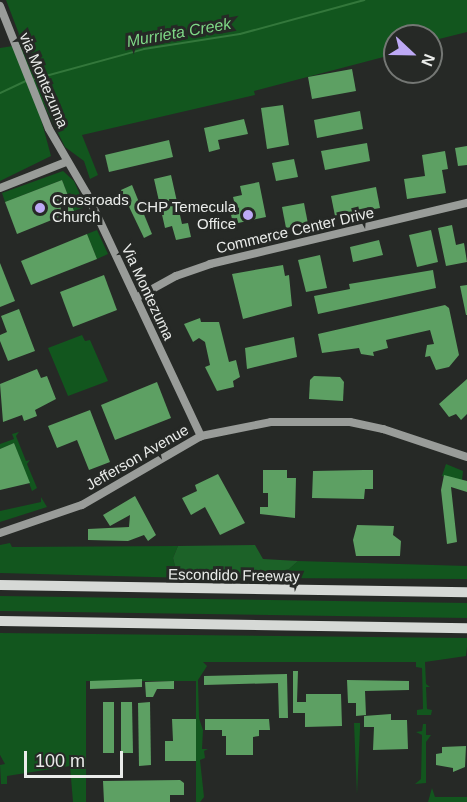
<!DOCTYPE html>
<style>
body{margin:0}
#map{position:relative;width:467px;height:802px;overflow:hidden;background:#262926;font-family:Helvetica,sans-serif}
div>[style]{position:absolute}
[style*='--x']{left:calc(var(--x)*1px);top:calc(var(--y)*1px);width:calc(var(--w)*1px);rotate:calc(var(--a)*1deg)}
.green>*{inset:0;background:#12561e}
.forest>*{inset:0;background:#1c6228}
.stream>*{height:2px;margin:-1px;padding:0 1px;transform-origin:1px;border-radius:1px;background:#33773b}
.building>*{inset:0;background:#5da063}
.secondary>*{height:8px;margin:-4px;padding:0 4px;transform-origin:4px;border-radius:4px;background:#999c99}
.highway>*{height:10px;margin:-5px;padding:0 5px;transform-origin:5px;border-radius:5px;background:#d6d9d6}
.dots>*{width:16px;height:16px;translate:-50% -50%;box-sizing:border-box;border:3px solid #262926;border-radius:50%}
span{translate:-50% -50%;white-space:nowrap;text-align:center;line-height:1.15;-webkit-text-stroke:6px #262926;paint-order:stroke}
.street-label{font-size:15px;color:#eaecea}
.poi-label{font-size:15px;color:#eaecea}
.left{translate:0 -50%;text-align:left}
.right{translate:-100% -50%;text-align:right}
.water-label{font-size:16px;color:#7fd987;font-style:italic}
.north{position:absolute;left:383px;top:24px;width:60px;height:60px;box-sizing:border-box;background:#262926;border:2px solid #747774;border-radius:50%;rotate:112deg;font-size:16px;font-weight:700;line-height:24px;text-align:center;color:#eaecea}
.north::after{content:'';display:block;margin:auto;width:21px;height:27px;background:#bda9f5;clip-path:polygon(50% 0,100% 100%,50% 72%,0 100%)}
.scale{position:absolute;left:24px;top:751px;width:99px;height:27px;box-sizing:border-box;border:3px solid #eaecea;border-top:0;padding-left:8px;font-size:18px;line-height:21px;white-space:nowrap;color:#eaecea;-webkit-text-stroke:4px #262926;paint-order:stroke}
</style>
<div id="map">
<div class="green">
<div style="clip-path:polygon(6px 0,467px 0,467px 32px,431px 41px,431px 36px,395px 36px,395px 54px,254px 91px,255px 95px,82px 135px,98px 175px,90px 179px,84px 161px,65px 147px,43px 103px,38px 108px,51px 156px,0 181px,0 48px,13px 46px,19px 34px)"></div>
<div style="clip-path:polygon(63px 171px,74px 181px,85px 206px,82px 208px,74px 211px,62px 180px,5px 202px,2px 193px)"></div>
<div style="clip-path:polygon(97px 230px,108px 254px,97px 259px,87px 234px)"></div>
<div style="clip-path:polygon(82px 335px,85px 341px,90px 340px,108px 381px,68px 396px,48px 348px)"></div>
<div style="clip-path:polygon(19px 432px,16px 436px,26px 461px,30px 460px,27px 464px,37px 488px,32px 491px,14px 443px,0 449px,0 444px,14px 439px,12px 434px)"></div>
<div style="clip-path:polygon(446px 464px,463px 471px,462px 480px,442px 476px)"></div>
<div style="clip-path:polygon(41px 497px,47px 507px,0 522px,0 511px,41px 502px)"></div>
<div style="clip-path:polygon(10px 543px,12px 547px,178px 546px,173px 558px,175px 566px,190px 578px,0 573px,0 545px)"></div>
<div style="clip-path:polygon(298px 561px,467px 566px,467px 579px,257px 578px,289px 569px)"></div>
<div style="clip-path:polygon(0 596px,467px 603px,467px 618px,0 611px)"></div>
<div style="clip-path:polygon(0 633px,467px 638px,467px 647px,466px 656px,425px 662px,426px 684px,430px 687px,426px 687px,427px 709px,432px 710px,431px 715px,417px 715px,417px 710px,423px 709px,422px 668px,416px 667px,416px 662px,203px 662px,207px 666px,198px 680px,199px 718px,203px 730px,202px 749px,208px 749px,204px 751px,205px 758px,200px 760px,204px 797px,200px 802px,196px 802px,196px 681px,86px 681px,86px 802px,73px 802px,70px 766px,7px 776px,7px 784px,1px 784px,0 765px,5px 764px,0 755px)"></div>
<div style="clip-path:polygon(354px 723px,360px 723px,360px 728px,357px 794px)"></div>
<div style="clip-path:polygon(423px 724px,426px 724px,426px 735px,431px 735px,426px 742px,426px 783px,415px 784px,421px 779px,422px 735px,416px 732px,422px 731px)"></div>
<div style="clip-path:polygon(432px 788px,435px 797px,467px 797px,467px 802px,428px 802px)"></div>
</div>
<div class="forest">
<div style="clip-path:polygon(255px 545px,263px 559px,298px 561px,289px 569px,257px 578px,190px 578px,175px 566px,173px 558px,178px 546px)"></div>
</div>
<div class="stream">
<div style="--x:31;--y:80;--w:117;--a:-15.3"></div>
<div style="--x:144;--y:49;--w:97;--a:-8.9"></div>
<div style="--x:240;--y:34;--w:129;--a:-15.3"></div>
<div style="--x:0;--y:93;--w:29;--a:-25"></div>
</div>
<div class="building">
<div style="clip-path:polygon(352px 69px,356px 91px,312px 99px,308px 77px)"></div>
<div style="clip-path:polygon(283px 105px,289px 145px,267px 149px,261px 108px)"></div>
<div style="clip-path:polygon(360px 111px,363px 129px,317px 138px,314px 120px)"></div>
<div style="clip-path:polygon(244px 119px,248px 134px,218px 140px,220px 149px,209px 152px,204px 128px)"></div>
<div style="clip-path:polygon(169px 140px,173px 157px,109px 172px,105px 155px)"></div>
<div style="clip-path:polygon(367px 143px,370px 161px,325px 170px,321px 151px)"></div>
<div style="clip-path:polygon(467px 146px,467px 165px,458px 166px,455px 148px)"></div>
<div style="clip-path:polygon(445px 151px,448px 169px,442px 170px,446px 193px,407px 199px,404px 179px,425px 176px,422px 155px)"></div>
<div style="clip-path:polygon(294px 159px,298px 177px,276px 181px,272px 163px)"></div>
<div style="clip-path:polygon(171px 175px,182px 224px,188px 223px,191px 237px,176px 240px,172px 226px,165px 228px,154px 179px)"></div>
<div style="clip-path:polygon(62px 180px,74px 211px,17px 234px,5px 202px)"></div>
<div style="clip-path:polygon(259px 182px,266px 217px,238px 223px,237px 218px,232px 219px,229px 206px,235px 205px,233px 197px,242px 195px,240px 186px)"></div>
<div style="clip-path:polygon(132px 185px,152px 234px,144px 238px,121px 190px)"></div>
<div style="clip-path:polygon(376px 187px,380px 208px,335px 216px,331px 196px)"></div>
<div style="clip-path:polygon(304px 203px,308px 224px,286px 228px,282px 207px)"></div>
<div style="clip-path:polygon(452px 225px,456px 245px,464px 243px,467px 262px,446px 266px,438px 228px)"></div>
<div style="clip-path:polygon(431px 230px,438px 262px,417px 267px,409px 235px)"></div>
<div style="clip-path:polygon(87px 234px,97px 259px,31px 285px,21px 261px)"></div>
<div style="clip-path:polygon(379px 240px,383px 255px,353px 262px,350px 247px)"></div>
<div style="clip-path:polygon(320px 255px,327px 288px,306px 292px,298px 260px)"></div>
<div style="clip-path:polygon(0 263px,15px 301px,0 307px)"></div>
<div style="clip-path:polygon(283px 265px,285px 276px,289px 275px,292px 306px,243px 319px,232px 274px)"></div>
<div style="clip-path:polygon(433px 270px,436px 288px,318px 314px,314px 296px,350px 289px,349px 284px)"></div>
<div style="clip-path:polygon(104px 275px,117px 310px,73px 327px,60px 292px)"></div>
<div style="clip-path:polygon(467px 285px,467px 315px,466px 315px,460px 286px)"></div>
<div style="clip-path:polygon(445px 305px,449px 308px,459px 355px,449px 367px,436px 370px,430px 356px,425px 357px,427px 345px,434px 344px,430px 330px,386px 340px,388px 348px,373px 352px,374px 356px,361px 354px,359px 348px,322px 353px,318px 334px)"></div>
<div style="clip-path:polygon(19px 309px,35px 351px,8px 361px,0 341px,0 335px,7px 332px,1px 316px)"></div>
<div style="clip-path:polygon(200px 318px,201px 322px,219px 322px,229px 362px,236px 360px,240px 377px,233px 381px,234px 387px,217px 391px,205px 367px,210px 365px,205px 342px,199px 338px,193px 342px,184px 324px)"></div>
<div style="clip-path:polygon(294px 337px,297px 357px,247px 369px,245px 348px)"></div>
<div style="clip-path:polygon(37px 369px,41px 378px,47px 376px,56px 399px,35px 410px,37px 416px,24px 421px,22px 415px,3px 422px,0 384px)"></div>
<div style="clip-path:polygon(314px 376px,340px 377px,344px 382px,343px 401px,309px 399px,310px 380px)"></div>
<div style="clip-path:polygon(467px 379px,467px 414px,461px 420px,456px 414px,449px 417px,439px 404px)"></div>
<div style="clip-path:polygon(157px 382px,171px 418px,115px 440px,101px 405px)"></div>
<div style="clip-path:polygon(90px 410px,110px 462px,89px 470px,77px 440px,57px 448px,48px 426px)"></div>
<div style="clip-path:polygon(14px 443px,30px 483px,0 490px,0 449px)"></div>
<div style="clip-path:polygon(263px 470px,287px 470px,287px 478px,296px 478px,295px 518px,260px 514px,260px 507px,268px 507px,268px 493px,263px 493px)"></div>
<div style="clip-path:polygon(364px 470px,373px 470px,373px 489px,365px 489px,364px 499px,312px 498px,313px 471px)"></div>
<div style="clip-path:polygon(218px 474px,245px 523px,220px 535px,205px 507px,191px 515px,182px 498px,197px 491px,195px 485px)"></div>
<div style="clip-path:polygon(444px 475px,467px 481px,467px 492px,451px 487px,457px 542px,447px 544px,441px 490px)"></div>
<div style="clip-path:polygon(135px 496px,156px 535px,148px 541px,144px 535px,128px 541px,88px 540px,88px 529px,129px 527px,130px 515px,110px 526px,103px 515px)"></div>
<div style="clip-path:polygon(357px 525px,394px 526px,393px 535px,401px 541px,400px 556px,356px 556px,353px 540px)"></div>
<div style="clip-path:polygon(293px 671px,298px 671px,297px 702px,306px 702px,306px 694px,341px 694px,342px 726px,305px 727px,305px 713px,293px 713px)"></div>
<div style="clip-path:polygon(287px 674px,288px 718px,279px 718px,278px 683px,204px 685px,204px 676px)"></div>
<div style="clip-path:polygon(142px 679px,142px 687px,90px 689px,90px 681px)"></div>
<div style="clip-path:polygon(347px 680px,409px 681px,409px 690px,365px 691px,366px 715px,356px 716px,356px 703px,348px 703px)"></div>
<div style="clip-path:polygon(174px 681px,174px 689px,157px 689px,153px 697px,146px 697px,145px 682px)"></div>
<div style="clip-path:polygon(103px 702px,114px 702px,114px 753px,103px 753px)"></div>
<div style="clip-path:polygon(121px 702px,132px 702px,133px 753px,121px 753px)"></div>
<div style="clip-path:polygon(150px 702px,151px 765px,139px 766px,138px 703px)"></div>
<div style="clip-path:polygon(391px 714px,391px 720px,407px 720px,408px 749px,373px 750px,374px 727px,364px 727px,364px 716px)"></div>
<div style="clip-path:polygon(172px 719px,196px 719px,196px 761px,165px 761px,165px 741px,173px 741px)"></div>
<div style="clip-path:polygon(205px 719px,269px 719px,270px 730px,259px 730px,259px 736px,253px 737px,253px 755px,226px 755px,226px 736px,222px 736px,222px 730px,205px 730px)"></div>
<div style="clip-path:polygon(466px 746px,465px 767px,453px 772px,453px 768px,436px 765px,436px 754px,442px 753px,442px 747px)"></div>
<div style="clip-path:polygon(180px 780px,184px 783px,184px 795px,170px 795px,170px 802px,104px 802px,103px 781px)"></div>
</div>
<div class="secondary">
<div style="--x:0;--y:6;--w:132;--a:68.3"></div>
<div style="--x:49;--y:129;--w:75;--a:59.7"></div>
<div style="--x:87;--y:194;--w:268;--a:64.8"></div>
<div style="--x:0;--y:188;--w:71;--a:-21.5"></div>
<div style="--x:136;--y:298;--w:46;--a:-28.8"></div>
<div style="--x:176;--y:276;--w:36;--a:-19"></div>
<div style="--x:210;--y:264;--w:264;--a:-13.4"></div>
<div style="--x:0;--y:533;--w:87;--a:-18.9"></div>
<div style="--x:82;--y:505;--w:138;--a:-30.1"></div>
<div style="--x:201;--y:436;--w:71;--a:-11.3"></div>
<div style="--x:271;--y:422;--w:79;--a:0"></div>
<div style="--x:350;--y:422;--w:34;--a:12"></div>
<div style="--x:383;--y:429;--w:89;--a:18.4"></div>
</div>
<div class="highway">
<div style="--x:0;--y:585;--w:467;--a:0.9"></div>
<div style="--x:0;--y:621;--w:467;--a:0.9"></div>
</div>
<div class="dots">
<div style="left:40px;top:208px;background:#bda9f5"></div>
<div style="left:248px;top:215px;background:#bda9f5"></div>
</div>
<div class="street-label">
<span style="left:44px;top:80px;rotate:67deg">via Montezuma</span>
<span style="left:295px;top:230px;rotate:-13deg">Commerce Center Drive</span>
<span style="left:148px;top:292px;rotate:65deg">Via Montezuma</span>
<span style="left:137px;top:457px;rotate:-30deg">Jefferson Avenue</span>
<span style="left:234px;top:575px;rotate:1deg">Escondido Freeway</span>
</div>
<div class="poi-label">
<span class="left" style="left:52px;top:208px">Crossroads<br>Church</span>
<span class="right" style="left:236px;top:215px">CHP Temecula<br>Office</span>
</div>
<div class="water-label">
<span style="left:179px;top:33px;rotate:-10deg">Murrieta Creek</span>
</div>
<div class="north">N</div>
<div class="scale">100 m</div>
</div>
